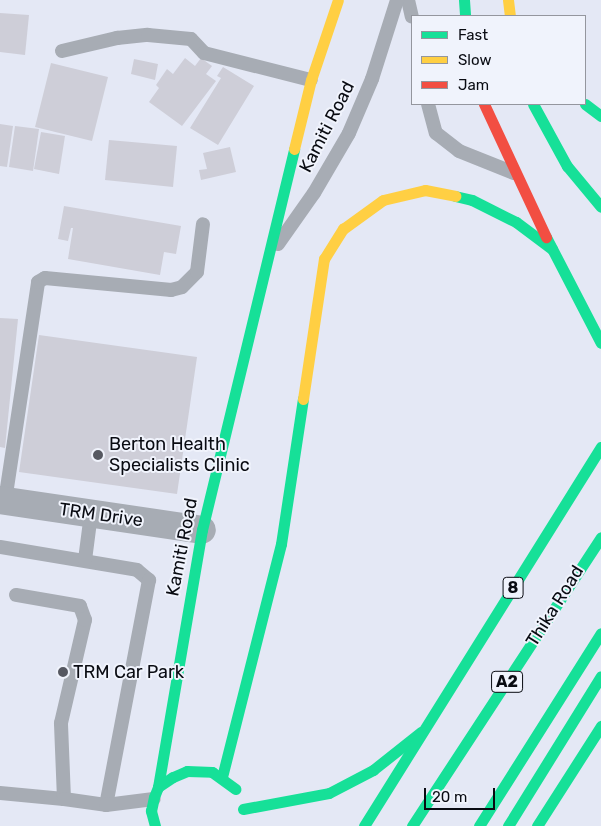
<!DOCTYPE html>
<style>
body{margin:0}
#map{position:relative;width:601px;height:826px;overflow:hidden;background:#e4e8f5;font-family:Rubik,sans-serif}
div>[style]{position:absolute}
[style*='--x']{left:calc(var(--x)*1px);top:calc(var(--y)*1px);width:calc(var(--w)*1px);rotate:calc(var(--a)*1deg)}
.building>*{inset:0;background:#ceced8}
.lane>*{height:14px;margin:-7px;padding:0 7px;transform-origin:7px;border-radius:7px;background:#a7acb4}
.street>*{height:28px;margin:-14px;padding:0 14px;transform-origin:14px;border-radius:14px;background:#a7acb4}
.fast>*{height:11px;margin:-5.5px;padding:0 5.5px;transform-origin:5.5px;border-radius:5.5px;background:#16e098}
.slow>*{height:11px;margin:-5.5px;padding:0 5.5px;transform-origin:5.5px;border-radius:5.5px;background:#ffcf43}
.jam>*{height:11px;margin:-5.5px;padding:0 5.5px;transform-origin:5.5px;border-radius:5.5px;background:#f24e42}
.dots>*{width:14px;height:14px;translate:-50% -50%;box-sizing:border-box;border:2px solid #f0f3fc;border-radius:50%}
span{translate:-50% -50%;white-space:nowrap;text-align:center;line-height:1.15;-webkit-text-stroke:4px #f0f3fc;paint-order:stroke}
.shield-label span{padding:1px 4px;background:#f0f3fc;border:1px solid;border-radius:4px;-webkit-text-stroke-width:0}
.shield-label{font-size:16px;color:#090b12;font-weight:700}
.street-label{font-size:18px;color:#090b12}
.poi-label{font-size:18px;color:#090b12}
.left{translate:0 -50%;text-align:left}
.legend{position:absolute;left:411px;top:15px;width:175px;height:90px;box-sizing:border-box;background:#f0f3fc;border:1px solid #94969e;margin:0;padding:6px 9px;list-style:none;font-size:15px;color:#090b12}
.legend li{display:flex;align-items:center;gap:10px;height:25px}
.legend b{width:25px;border:1px solid #94969e}
.scale{position:absolute;left:424px;top:788px;width:71px;height:22px;box-sizing:border-box;border:2px solid #090b12;border-top:0;padding-left:6px;font-size:15px;line-height:18px;white-space:nowrap;color:#090b12;-webkit-text-stroke:4px #f0f3fc;paint-order:stroke}
</style>
<div id="map">
<div class="building">
<div style="clip-path:polygon(0 13px,29px 15px,25px 55px,0 52px)"></div>
<div style="clip-path:polygon(185px 58px,195px 66px,201px 58px,212px 66px,206px 74px,216px 81px,182px 126px,149px 102px,159px 88px,156px 85px,167px 69px,173px 74px)"></div>
<div style="clip-path:polygon(134px 59px,158px 64px,155px 80px,131px 74px)"></div>
<div style="clip-path:polygon(51px 63px,108px 77px,92px 141px,35px 127px)"></div>
<div style="clip-path:polygon(223px 67px,254px 86px,218px 145px,190px 128px,221px 78px,217px 76px)"></div>
<div style="clip-path:polygon(0 124px,13px 126px,7px 167px,0 166px)"></div>
<div style="clip-path:polygon(15px 126px,39px 129px,33px 171px,9px 167px)"></div>
<div style="clip-path:polygon(41px 132px,65px 136px,59px 174px,34px 169px)"></div>
<div style="clip-path:polygon(109px 140px,177px 146px,173px 187px,105px 180px)"></div>
<div style="clip-path:polygon(230px 147px,236px 172px,201px 180px,199px 170px,207px 169px,203px 153px)"></div>
<div style="clip-path:polygon(64px 206px,181px 226px,176px 254px,164px 252px,160px 275px,68px 259px,73px 228px,71px 228px,68px 241px,58px 239px)"></div>
<div style="clip-path:polygon(0 318px,18px 319px,5px 448px,0 447px)"></div>
<div style="clip-path:polygon(39px 335px,197px 357px,177px 494px,19px 472px)"></div>
</div>
<div class="lane">
<div style="--x:408;--y:0;--w:17;--a:77"></div>
<div style="--x:62;--y:51;--w:57;--a:-13.3"></div>
<div style="--x:117;--y:38;--w:31;--a:-6"></div>
<div style="--x:148;--y:35;--w:43;--a:5.3"></div>
<div style="--x:191;--y:39;--w:19;--a:47"></div>
<div style="--x:204;--y:53;--w:110;--a:14.2"></div>
<div style="--x:428;--y:104;--w:30;--a:75"></div>
<div style="--x:436;--y:133;--w:29;--a:38"></div>
<div style="--x:459;--y:151;--w:59;--a:21.8"></div>
<div style="--x:278;--y:244;--w:62;--a:-54.8"></div>
<div style="--x:314;--y:193;--w:69;--a:-59.7"></div>
<div style="--x:349;--y:133;--w:59;--a:-66.9"></div>
<div style="--x:372;--y:79;--w:83;--a:-72.4"></div>
<div style="--x:5;--y:501;--w:221;--a:-81.4"></div>
<div style="--x:38;--y:282;--w:8;--a:-30"></div>
<div style="--x:45;--y:278;--w:127;--a:5.4"></div>
<div style="--x:171;--y:290;--w:11;--a:-15"></div>
<div style="--x:182;--y:287;--w:21;--a:-45"></div>
<div style="--x:197;--y:272;--w:48;--a:-82.9"></div>
<div style="--x:0;--y:547;--w:139;--a:9.5"></div>
<div style="--x:137;--y:570;--w:16;--a:40"></div>
<div style="--x:149;--y:580;--w:229;--a:100.8"></div>
<div style="--x:85;--y:560;--w:46;--a:-82.6"></div>
<div style="--x:0;--y:793;--w:64;--a:5.4"></div>
<div style="--x:64;--y:799;--w:76;--a:-92.3"></div>
<div style="--x:61;--y:723;--w:106;--a:-76.9"></div>
<div style="--x:85;--y:620;--w:15;--a:-110"></div>
<div style="--x:80;--y:606;--w:65;--a:-170.2"></div>
<div style="--x:64;--y:799;--w:42;--a:8.1"></div>
<div style="--x:106;--y:805;--w:48;--a:-7.1"></div>
</div>
<div class="street">
<div style="--x:0;--y:500;--w:204;--a:8.4"></div>
</div>
<div class="fast">
<div style="--x:464;--y:0;--w:16;--a:86"></div>
<div style="--x:533;--y:104;--w:71;--a:61.3"></div>
<div style="--x:567;--y:166;--w:53;--a:50.3"></div>
<div style="--x:585;--y:104;--w:20;--a:37"></div>
<div style="--x:455;--y:196;--w:17;--a:13"></div>
<div style="--x:472;--y:200;--w:49;--a:26.6"></div>
<div style="--x:516;--y:222;--w:45;--a:36.9"></div>
<div style="--x:546;--y:237;--w:119;--a:62.6"></div>
<div style="--x:222;--y:777;--w:240;--a:-75.8"></div>
<div style="--x:281;--y:544;--w:147;--a:-81.4"></div>
<div style="--x:158;--y:787;--w:261;--a:-80.3"></div>
<div style="--x:202;--y:530;--w:392;--a:-76.4"></div>
<div style="--x:243;--y:809;--w:87;--a:-10.5"></div>
<div style="--x:329;--y:793;--w:50;--a:-27.6"></div>
<div style="--x:373;--y:770;--w:61;--a:-38.4"></div>
<div style="--x:155;--y:826;--w:16;--a:-105"></div>
<div style="--x:151;--y:811;--w:14;--a:-78"></div>
<div style="--x:154;--y:797;--w:11;--a:-68"></div>
<div style="--x:158;--y:787;--w:18;--a:-34"></div>
<div style="--x:173;--y:777;--w:15;--a:-23"></div>
<div style="--x:187;--y:771;--w:25;--a:2"></div>
<div style="--x:212;--y:772;--w:29;--a:36"></div>
<div style="--x:364;--y:826;--w:447;--a:-58"></div>
<div style="--x:412;--y:826;--w:345;--a:-56.8"></div>
<div style="--x:479;--y:826;--w:228;--a:-57.7"></div>
<div style="--x:508;--y:826;--w:176;--a:-58.2"></div>
<div style="--x:537;--y:826;--w:119;--a:-57.4"></div>
</div>
<div class="slow">
<div style="--x:508;--y:0;--w:16;--a:83"></div>
<div style="--x:294;--y:149;--w:71;--a:-76.2"></div>
<div style="--x:311;--y:80;--w:84;--a:-71.4"></div>
<div style="--x:303;--y:399;--w:142;--a:-81.5"></div>
<div style="--x:324;--y:259;--w:36;--a:-58"></div>
<div style="--x:343;--y:229;--w:49;--a:-35.9"></div>
<div style="--x:383;--y:200;--w:43;--a:-13.4"></div>
<div style="--x:425;--y:190;--w:31;--a:11"></div>
</div>
<div class="jam">
<div style="--x:484;--y:104;--w:147;--a:65"></div>
</div>
<div class="dots">
<div style="left:98px;top:455px;background:#565861"></div>
<div style="left:63px;top:672px;background:#565861"></div>
</div>
<div class="shield-label">
<span style="left:513px;top:588px">8</span>
<span style="left:507px;top:682px">A2</span>
</div>
<div class="street-label">
<span style="left:327px;top:127px;rotate:-63deg">Kamiti Road</span>
<span style="left:101px;top:515px;rotate:8deg">TRM Drive</span>
<span style="left:182px;top:547px;rotate:-79deg">Kamiti Road</span>
<span style="left:555px;top:606px;rotate:-58deg">Thika Road</span>
</div>
<div class="poi-label">
<span class="left" style="left:109px;top:455px">Berton Health<br>Specialists Clinic</span>
<span class="left" style="left:73px;top:672px">TRM Car Park</span>
</div>
<ul class="legend">
<li><b style="height:6px;background:#16e098"></b>Fast</li>
<li><b style="height:6px;background:#ffcf43"></b>Slow</li>
<li><b style="height:6px;background:#f24e42"></b>Jam</li>
</ul>
<div class="scale">20 m</div>
</div>
